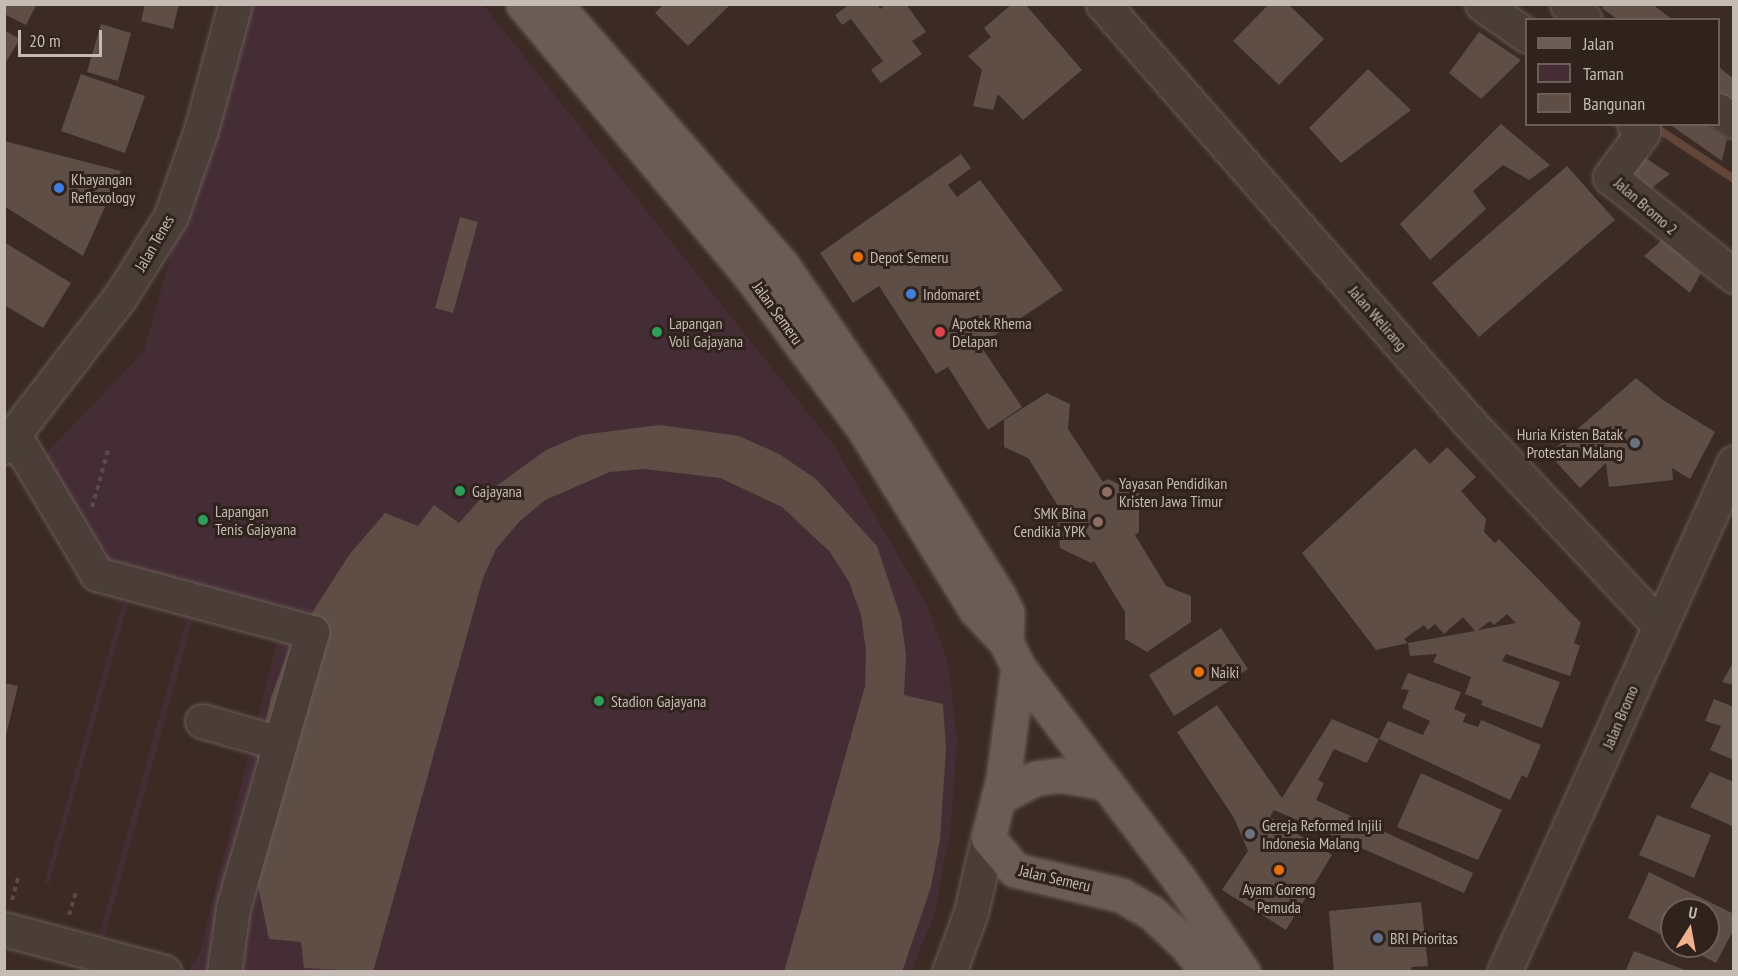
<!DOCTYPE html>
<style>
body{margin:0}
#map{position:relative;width:1738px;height:976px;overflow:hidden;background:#3b2b24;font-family:"PT Sans Narrow",sans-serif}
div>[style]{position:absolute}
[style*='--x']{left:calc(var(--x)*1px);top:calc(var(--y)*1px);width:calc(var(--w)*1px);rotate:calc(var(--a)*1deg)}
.green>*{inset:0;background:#452d35}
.stream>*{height:8px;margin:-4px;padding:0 4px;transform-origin:4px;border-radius:4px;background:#614639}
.building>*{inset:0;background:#5e4e46}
.path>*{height:4px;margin-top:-2px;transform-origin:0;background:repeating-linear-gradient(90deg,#5d494c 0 4.5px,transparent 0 9px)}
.roads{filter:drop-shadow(0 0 2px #695c56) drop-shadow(0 0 2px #695c56)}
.minor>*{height:33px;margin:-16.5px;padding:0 16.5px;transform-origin:16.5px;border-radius:16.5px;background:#4b3e38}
.major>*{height:33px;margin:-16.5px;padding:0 16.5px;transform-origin:16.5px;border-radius:16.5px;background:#6b5d56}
.dots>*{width:16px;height:16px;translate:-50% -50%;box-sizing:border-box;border:3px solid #30231d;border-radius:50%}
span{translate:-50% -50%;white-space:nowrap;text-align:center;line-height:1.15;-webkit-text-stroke:6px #30231d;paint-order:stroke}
.poi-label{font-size:16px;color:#c6bab4}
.left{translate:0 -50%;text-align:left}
.right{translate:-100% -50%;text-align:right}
.street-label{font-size:16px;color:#c6bab4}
.frame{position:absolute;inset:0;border:6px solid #c6bab4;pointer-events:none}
.legend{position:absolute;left:1525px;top:18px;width:195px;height:108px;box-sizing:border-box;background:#30231d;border:2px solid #6c5f59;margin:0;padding:8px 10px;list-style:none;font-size:18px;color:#c6bab4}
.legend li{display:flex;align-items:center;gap:12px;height:30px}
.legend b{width:30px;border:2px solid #6c5f59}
.north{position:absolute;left:1660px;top:898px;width:60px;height:60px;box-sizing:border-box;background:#30231d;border:2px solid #6c5f59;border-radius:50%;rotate:11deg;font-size:16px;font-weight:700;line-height:24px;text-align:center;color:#c6bab4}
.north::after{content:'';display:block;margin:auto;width:21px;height:27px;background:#f1b18e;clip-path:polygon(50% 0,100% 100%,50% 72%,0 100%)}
.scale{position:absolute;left:18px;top:30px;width:84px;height:27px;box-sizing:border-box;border:3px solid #c6bab4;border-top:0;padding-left:8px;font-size:18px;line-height:21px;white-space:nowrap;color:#c6bab4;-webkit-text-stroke:4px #30231d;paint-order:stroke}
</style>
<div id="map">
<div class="green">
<div style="clip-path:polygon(241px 5px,483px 5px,835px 447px,927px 605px,948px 662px,957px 739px,951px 827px,934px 916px,911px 971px,188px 971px,199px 955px,282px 621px,108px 573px,41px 459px,144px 351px)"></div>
<div style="clip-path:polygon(128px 603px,49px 884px,44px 884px,122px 605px)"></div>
<div style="clip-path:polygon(193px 619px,105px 935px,99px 936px,186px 620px)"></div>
</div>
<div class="stream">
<div style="--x:1652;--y:125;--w:98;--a:33.4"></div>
</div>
<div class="building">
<div style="clip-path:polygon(4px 4px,37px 4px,26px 25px,4px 14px)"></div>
<div style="clip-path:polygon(145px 4px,179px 4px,173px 29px,141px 21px)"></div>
<div style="clip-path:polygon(664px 4px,731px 4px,688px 46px,655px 13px)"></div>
<div style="clip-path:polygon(850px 4px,877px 4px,880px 9px,887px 4px,906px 4px,926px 32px,912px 41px,922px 54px,881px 83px,871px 70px,883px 61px,851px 19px,842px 25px,835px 15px)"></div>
<div style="clip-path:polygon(1012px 4px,1025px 4px,1082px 70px,1023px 120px,998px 94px,993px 110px,973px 106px,982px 70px,968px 56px,991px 37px,984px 28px)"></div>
<div style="clip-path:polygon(1269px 4px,1288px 4px,1324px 39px,1279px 85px,1233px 41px)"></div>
<div style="clip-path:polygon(1605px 4px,1652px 4px,1673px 20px,1618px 20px,1602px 8px)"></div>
<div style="clip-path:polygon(101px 24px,131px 33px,118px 81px,87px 72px)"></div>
<div style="clip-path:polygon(4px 30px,20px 39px,4px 65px)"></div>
<div style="clip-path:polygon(1479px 32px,1521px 60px,1481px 99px,1449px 73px)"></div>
<div style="clip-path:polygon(1719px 67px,1734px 79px,1734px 116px,1719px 105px)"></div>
<div style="clip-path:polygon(1368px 69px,1411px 110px,1341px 163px,1309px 128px)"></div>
<div style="clip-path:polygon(81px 74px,145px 96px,125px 153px,61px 131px)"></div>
<div style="clip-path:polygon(1501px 124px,1550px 165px,1529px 180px,1503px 165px,1473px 191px,1486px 209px,1430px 260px,1400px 224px)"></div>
<div style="clip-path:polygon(1669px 124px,1705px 124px,1727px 139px,1722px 161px)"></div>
<div style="clip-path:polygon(4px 141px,121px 171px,83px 256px,4px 206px)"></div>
<div style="clip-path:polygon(1632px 149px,1670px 174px,1645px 193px,1620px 176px)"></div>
<div style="clip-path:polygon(961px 154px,971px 168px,948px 185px,957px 197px,980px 180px,1063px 290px,980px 345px,1022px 407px,988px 430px,948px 367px,936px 374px,879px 286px,853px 303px,820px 253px)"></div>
<div style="clip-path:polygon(1567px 166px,1615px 220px,1479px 337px,1432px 283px)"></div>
<div style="clip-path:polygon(460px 217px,478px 222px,453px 313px,435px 308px)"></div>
<div style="clip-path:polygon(1663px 239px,1701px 273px,1690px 293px,1644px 256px)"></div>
<div style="clip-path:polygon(4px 242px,71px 283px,43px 328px,4px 305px)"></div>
<div style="clip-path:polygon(1636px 378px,1663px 400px,1715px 432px,1690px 479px,1672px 468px,1673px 480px,1609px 487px,1606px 463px,1580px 488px,1549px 454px)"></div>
<div style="clip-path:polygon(1047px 393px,1070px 404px,1068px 429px,1103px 482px,1108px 479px,1139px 494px,1139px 532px,1135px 535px,1166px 586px,1191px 596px,1191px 622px,1147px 652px,1125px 639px,1125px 612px,1094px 561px,1091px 563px,1060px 548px,1057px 513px,1060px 509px,1028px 458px,1004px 447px,1004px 420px)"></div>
<div style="clip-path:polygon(660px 425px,739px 436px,779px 454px,816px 479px,877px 546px,901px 618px,906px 655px,904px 695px,943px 704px,946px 749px,940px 839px,931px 887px,902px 972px,784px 972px,865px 686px,866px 651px,861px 615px,849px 582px,830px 552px,782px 507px,720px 478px,644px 469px,610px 472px,545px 500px,519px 522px,496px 549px,483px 578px,373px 972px,304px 968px,301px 942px,269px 939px,256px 877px,253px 816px,258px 755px,271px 697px,290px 647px,349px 555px,385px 513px,418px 526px,434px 505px,459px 523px,484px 495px,546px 450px,581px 435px)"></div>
<div style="clip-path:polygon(evenodd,1447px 447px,1476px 477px,1461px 491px,1486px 519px,1484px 532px,1495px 543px,1499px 539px,1581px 623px,1574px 643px,1580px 646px,1570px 676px,1506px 654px,1502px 661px,1560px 682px,1542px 728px,1481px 705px,1483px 701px,1465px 694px,1471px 677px,1433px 662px,1437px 654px,1410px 656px,1408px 643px,1376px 650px,1302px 553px,1415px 448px,1430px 464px,1447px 447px,1507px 614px,1516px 623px,1478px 630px,1490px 621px,1494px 625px,1507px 614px,1447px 447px,1463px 617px,1475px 631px,1408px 643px,1404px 639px,1424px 625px,1428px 630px,1435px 624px,1444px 634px,1463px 617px)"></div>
<div style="clip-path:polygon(1221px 628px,1248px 669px,1174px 716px,1149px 675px)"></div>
<div style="clip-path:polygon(1734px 661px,1734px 685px,1722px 682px)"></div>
<div style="clip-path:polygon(1408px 673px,1461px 692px,1454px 709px,1466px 714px,1463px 722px,1478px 727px,1481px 720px,1541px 745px,1527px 778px,1522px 775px,1510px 800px,1379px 739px,1388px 721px,1423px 735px,1430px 721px,1402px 708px,1409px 690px,1401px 689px)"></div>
<div style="clip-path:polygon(4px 683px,18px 686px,5px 739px,4px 739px)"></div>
<div style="clip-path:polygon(1714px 699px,1734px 707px,1734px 760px,1710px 750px,1721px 726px,1705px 721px)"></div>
<div style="clip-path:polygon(1217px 705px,1282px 798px,1332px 719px,1379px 739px,1367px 763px,1334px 749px,1318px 780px,1324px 783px,1316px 800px,1473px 873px,1464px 893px,1274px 810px,1270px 817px,1332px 855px,1286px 930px,1222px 890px,1248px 851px,1234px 818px,1177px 732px)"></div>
<div style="clip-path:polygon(1710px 772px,1734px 782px,1734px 827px,1690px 807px)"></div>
<div style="clip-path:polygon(1421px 773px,1502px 810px,1478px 860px,1397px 827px)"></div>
<div style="clip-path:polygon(1657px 815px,1711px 835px,1694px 878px,1639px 855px)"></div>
<div style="clip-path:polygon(1649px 872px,1734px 914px,1734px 929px,1716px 963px,1683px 946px,1708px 946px,1708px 910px,1672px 910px,1672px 940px,1628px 918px)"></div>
<div style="clip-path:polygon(1421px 902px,1428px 966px,1411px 967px,1412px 972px,1334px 972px,1329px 911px)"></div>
<div style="clip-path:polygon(1634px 951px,1688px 971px,1688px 972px,1625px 972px)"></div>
</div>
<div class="path">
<div style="--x:92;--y:507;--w:62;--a:-74.2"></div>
<div style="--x:12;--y:900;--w:27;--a:-75"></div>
<div style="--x:69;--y:915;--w:27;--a:-73"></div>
</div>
<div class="roads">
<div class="minor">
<div style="--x:1103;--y:4;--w:553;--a:48.81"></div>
<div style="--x:1467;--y:420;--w:281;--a:46.9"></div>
<div style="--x:1482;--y:4;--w:54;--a:35.2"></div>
<div style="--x:1567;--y:4;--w:24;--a:42"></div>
<div style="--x:1718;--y:110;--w:19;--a:35"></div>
<div style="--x:1634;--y:124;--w:12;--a:42"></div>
<div style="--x:1643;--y:132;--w:56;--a:126.3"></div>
<div style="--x:1610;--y:177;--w:159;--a:38.6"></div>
<div style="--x:14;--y:435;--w:162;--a:59.2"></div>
<div style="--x:97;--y:574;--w:223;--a:15.1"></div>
<div style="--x:312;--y:632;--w:287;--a:106"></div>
<div style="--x:233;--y:908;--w:65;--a:98"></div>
<div style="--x:4;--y:447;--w:190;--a:-52.3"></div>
<div style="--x:120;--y:297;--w:96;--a:-57.8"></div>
<div style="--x:171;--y:216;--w:91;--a:-70.8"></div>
<div style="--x:201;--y:130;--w:131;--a:-74.9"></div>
<div style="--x:202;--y:721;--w:81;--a:15.8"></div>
<div style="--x:4;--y:929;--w:166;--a:15"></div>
<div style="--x:949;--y:972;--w:64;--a:-69.9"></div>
<div style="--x:971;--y:912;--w:76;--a:-77.1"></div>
<div style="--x:1504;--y:972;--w:559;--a:-65.73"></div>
</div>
<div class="major">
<div style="--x:523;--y:4;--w:357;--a:50.1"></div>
<div style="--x:752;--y:278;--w:188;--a:53.4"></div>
<div style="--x:864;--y:429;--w:213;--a:58.3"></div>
<div style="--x:976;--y:610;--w:44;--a:46.8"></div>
<div style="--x:1006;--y:642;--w:28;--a:64"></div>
<div style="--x:1018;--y:667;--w:266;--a:52.8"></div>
<div style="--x:1179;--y:879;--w:113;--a:55.5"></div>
<div style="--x:555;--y:4;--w:346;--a:49"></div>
<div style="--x:782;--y:265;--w:189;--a:55.6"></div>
<div style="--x:889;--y:421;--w:205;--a:57.9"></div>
<div style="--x:998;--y:595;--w:20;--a:63"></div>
<div style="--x:1007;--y:613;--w:29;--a:92"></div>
<div style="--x:1018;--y:667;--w:113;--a:97.6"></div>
<div style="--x:1003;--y:779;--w:61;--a:104.3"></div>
<div style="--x:988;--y:838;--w:42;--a:49.8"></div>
<div style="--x:1015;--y:870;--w:109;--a:13.3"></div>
<div style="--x:1121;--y:895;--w:34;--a:30"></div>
<div style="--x:1151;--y:912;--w:50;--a:43.4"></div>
<div style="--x:1187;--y:946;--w:33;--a:52"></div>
<div style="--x:998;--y:798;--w:43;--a:-27.8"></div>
<div style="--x:1036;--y:778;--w:24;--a:-7"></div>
<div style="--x:1060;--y:775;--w:47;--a:9.9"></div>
</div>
</div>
<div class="dots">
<div style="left:59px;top:188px;background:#3f7fe0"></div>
<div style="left:858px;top:257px;background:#e8710a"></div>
<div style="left:911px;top:294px;background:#3f7fe0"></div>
<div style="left:657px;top:332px;background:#2e9e5b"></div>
<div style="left:940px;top:332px;background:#e0444e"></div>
<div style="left:1635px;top:443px;background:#6b7280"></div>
<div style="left:460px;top:491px;background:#2e9e5b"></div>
<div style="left:1107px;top:492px;background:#8d6e63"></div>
<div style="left:203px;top:520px;background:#2e9e5b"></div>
<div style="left:1098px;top:522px;background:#8d6e63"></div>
<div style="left:1199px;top:672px;background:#e8710a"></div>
<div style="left:599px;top:701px;background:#2e9e5b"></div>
<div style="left:1250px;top:834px;background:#6b7280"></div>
<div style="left:1279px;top:870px;background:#e8710a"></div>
<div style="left:1378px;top:938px;background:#5c6f8a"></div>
</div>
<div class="poi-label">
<span class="left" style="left:71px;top:188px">Khayangan<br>Reflexology</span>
<span class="left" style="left:870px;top:257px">Depot Semeru</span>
<span class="left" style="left:923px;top:294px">Indomaret</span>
<span class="left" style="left:669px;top:332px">Lapangan<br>Voli Gajayana</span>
<span class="left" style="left:952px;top:332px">Apotek Rhema<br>Delapan</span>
<span class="right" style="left:1623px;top:443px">Huria Kristen Batak<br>Protestan Malang</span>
<span class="left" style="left:1119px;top:492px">Yayasan Pendidikan<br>Kristen Jawa Timur</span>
<span class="left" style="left:472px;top:491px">Gajayana</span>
<span class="left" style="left:215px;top:520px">Lapangan<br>Tenis Gajayana</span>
<span class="right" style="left:1086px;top:522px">SMK Bina<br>Cendikia YPK</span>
<span class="left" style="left:1211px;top:672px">Naiki</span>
<span class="left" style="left:611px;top:701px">Stadion Gajayana</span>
<span class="left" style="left:1262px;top:834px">Gereja Reformed Injili<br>Indonesia Malang</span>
<span style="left:1279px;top:898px">Ayam Goreng<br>Pemuda</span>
<span class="left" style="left:1390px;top:938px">BRI Prioritas</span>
</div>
<div class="street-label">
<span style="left:1646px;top:206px;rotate:41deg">Jalan Bromo 2</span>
<span style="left:154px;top:243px;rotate:-60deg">Jalan Tenes</span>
<span style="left:778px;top:313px;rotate:54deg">Jalan Semeru</span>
<span style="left:1378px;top:318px;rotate:49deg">Jalan Welirang</span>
<span style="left:1620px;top:717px;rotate:-67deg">Jalan Bromo</span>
<span style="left:1055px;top:878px;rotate:13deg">Jalan Semeru</span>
</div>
<div class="frame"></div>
<ul class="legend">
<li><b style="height:8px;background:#6b5d56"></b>Jalan</li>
<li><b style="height:16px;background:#452d35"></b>Taman</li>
<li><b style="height:16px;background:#5e4e46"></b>Bangunan</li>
</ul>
<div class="north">U</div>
<div class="scale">20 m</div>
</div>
